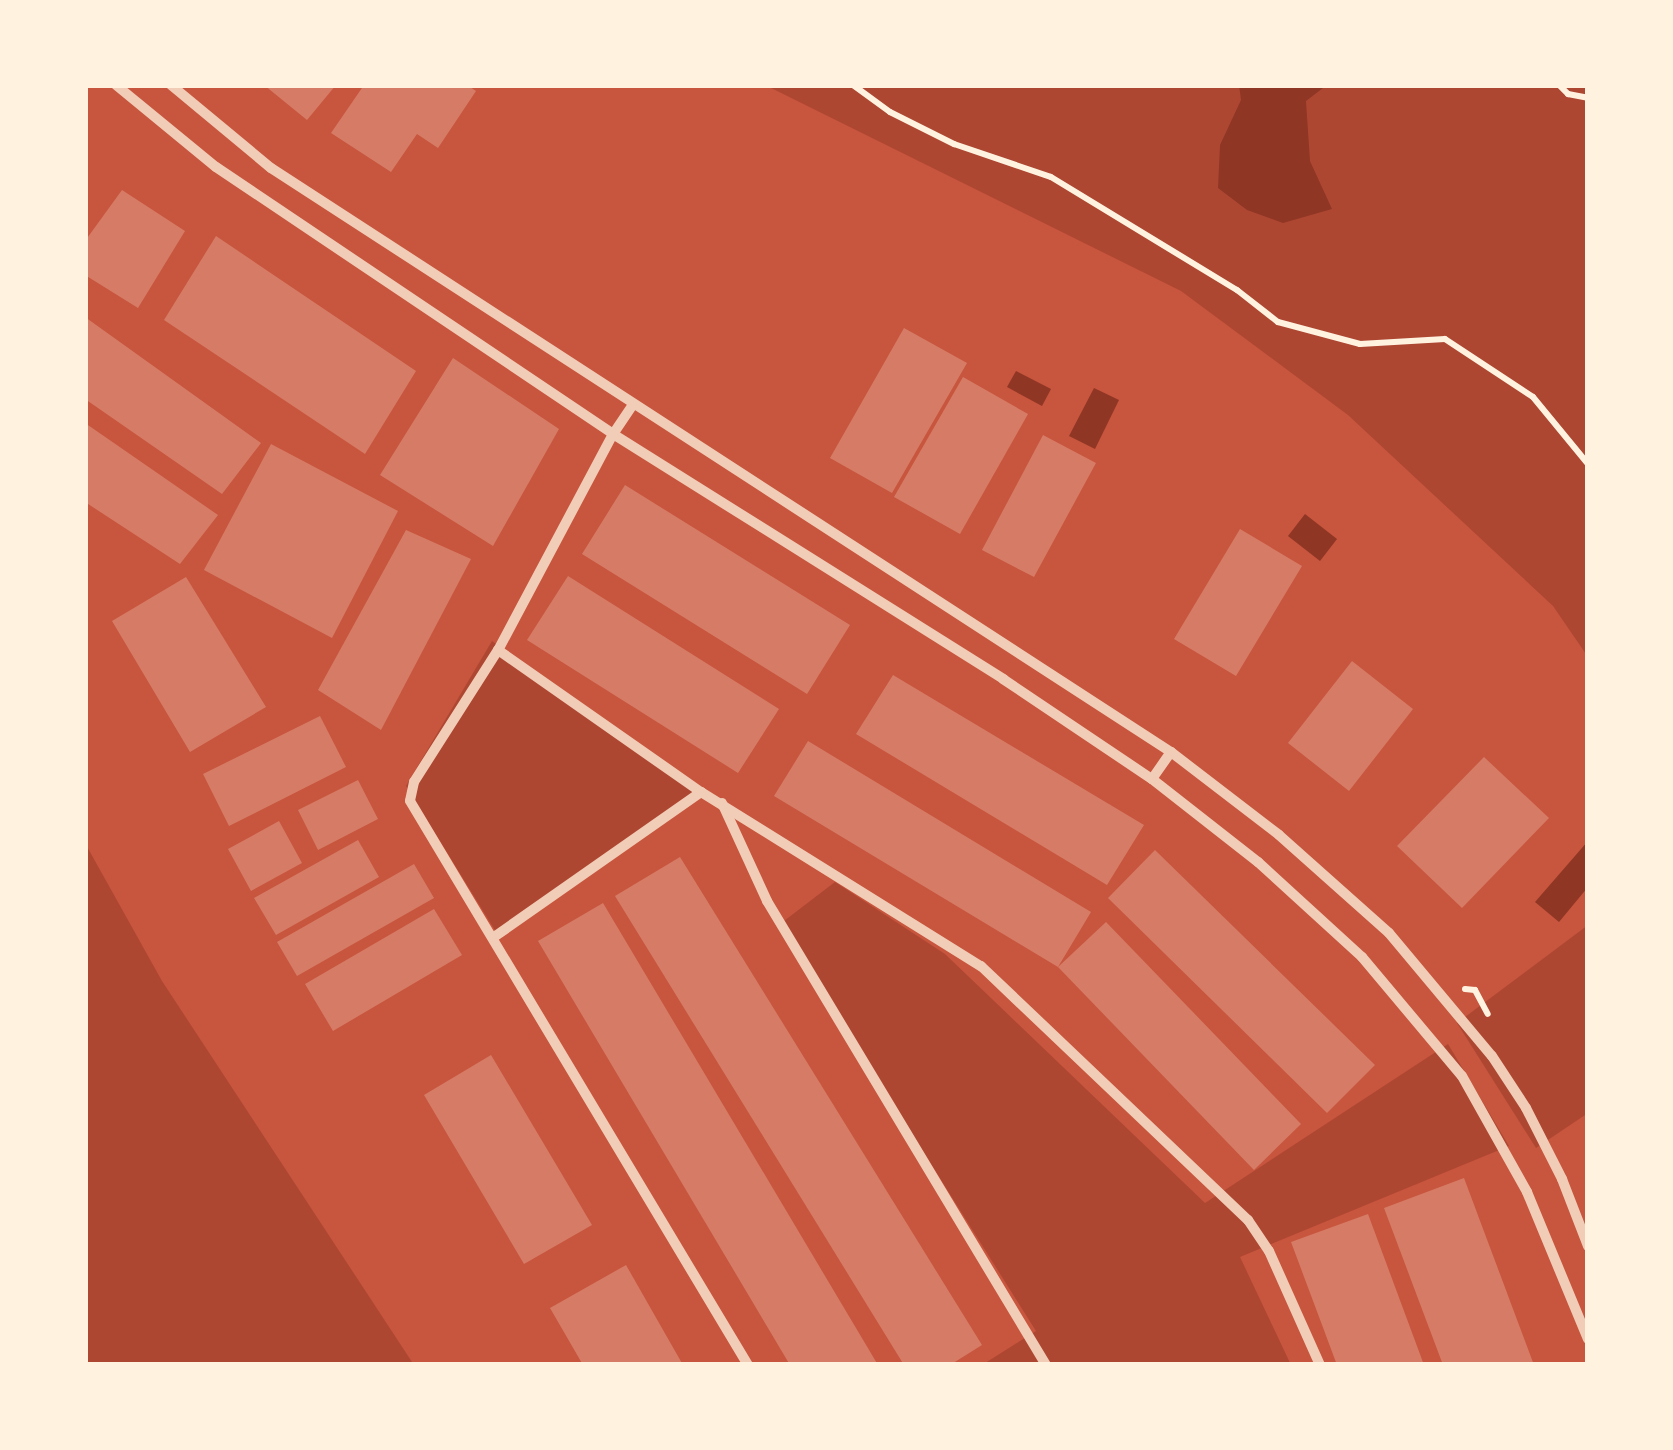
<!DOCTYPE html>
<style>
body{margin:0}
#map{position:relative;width:1673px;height:1450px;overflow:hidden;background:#c8553d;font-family:"PT Sans Narrow",sans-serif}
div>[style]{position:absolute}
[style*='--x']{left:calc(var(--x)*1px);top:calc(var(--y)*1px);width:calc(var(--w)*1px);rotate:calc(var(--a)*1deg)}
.green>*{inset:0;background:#ae4732}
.water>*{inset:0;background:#8f3625}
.building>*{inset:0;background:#d67c66}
.path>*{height:6px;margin:-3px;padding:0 3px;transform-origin:3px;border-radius:3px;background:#fff3e0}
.minor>*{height:10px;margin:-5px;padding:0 5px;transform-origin:5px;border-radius:5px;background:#f1ccb7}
span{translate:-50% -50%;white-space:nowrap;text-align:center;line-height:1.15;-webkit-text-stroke:10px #fff3e0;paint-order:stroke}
.frame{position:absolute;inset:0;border:88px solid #fff3e0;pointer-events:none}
</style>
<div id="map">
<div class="green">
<div style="clip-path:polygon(765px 85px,1588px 85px,1588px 657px,1553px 606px,1348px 415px,1181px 291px)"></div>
<div style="clip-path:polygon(492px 641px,697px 793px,496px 932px,406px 786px)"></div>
<div style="clip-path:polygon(85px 843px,162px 981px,414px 1365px,85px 1365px)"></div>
<div style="clip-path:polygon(835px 882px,945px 954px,1205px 1203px,1448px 1044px,1509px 1146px,1240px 1257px,1291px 1365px,982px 1365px,1036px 1331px,780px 924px)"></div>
<div style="clip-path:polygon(1588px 925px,1588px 1113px,1536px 1148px,1457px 1023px)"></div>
</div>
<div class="water">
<div style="clip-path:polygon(1239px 85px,1327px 85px,1306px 101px,1310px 161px,1332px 209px,1283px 223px,1247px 210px,1218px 188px,1220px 145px,1241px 100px)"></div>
<div style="clip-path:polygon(1016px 371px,1051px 389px,1042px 406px,1007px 387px)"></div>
<div style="clip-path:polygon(1094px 388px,1119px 400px,1095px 449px,1069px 436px)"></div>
<div style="clip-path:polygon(1305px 514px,1337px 539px,1320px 561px,1288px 536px)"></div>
<div style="clip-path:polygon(1588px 841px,1588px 887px,1559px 922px,1535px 902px)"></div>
</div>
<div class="building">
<div style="clip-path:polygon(264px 85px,336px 85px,307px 120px)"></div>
<div style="clip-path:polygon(364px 85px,467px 85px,476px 91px,438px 148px,417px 134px,391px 172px,331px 133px)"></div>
<div style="clip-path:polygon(122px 190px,185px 231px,138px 308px,85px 275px,85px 241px)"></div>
<div style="clip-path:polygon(216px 236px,416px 371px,365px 454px,164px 320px)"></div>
<div style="clip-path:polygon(85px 317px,261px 443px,222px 494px,85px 399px)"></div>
<div style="clip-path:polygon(904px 328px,967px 363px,892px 493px,830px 458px)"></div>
<div style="clip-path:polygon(453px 358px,559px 429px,493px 546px,380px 475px)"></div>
<div style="clip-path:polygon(963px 377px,1028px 414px,960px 534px,894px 497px)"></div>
<div style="clip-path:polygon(85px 423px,218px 515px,180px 564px,85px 502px)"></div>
<div style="clip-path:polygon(1043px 435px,1096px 463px,1034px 577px,982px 550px)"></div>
<div style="clip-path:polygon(271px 444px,398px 511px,332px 638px,204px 570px)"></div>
<div style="clip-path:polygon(625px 485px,850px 625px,807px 694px,582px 554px)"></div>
<div style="clip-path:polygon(1240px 529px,1302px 566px,1236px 676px,1174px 639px)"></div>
<div style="clip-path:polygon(406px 530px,471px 559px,381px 730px,318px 690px)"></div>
<div style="clip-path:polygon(568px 576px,779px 709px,738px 773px,527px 640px)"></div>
<div style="clip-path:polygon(186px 577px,266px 707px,190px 752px,112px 621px)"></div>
<div style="clip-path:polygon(1352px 661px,1413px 709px,1349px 791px,1288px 743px)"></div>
<div style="clip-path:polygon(893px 675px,1144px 825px,1107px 885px,856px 734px)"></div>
<div style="clip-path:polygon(320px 716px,346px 767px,229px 826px,203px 774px)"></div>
<div style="clip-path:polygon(808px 741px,1091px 912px,1058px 967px,774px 796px)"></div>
<div style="clip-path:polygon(1484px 757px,1549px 818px,1462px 908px,1397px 846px)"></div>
<div style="clip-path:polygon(358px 780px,378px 819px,318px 850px,298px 810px)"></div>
<div style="clip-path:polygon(279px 821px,302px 863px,251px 891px,228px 849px)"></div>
<div style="clip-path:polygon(358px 840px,379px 877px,276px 935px,254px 898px)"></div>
<div style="clip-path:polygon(1155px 850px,1375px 1065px,1327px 1113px,1108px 898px)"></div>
<div style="clip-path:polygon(680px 857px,982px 1345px,950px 1365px,904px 1365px,615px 896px)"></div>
<div style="clip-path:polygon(414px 864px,434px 898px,297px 976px,277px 942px)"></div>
<div style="clip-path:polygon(603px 903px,878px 1365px,790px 1365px,538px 941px)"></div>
<div style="clip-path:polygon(434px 909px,462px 955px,333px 1031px,305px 984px)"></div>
<div style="clip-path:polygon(1106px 922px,1301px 1124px,1254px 1170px,1058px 967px)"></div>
<div style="clip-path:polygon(491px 1055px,592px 1225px,524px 1264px,424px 1095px)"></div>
<div style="clip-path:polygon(1464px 1178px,1534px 1365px,1443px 1365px,1384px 1208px)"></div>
<div style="clip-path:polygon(1368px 1214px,1424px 1365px,1337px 1365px,1291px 1242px)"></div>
<div style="clip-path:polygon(626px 1265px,683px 1365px,583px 1365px,550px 1308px)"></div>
</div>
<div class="path">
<div style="--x:853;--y:85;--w:46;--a:36.1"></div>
<div style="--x:890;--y:112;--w:72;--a:26.6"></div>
<div style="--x:954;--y:144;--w:102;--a:18.8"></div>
<div style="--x:1051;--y:177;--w:218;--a:31.3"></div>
<div style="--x:1237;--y:290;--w:52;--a:38"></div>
<div style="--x:1278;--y:322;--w:85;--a:15"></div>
<div style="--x:1360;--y:344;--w:85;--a:-3.4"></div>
<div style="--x:1445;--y:339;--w:105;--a:33.4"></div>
<div style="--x:1533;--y:397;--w:87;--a:50.6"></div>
<div style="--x:1559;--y:85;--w:13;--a:45"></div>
<div style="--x:1568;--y:94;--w:20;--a:11"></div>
<div style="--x:1465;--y:989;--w:10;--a:6"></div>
<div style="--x:1475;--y:990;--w:27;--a:62"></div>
</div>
<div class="minor">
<div style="--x:116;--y:85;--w:129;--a:39.4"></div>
<div style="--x:216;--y:167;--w:478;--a:33.9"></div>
<div style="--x:613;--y:434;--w:461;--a:32.1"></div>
<div style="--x:1003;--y:679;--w:179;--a:33.9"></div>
<div style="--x:1152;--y:779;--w:135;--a:38.1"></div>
<div style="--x:1258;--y:862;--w:141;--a:42.4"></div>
<div style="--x:1362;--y:957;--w:155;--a:50"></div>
<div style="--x:1462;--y:1076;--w:133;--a:60.7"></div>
<div style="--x:1527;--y:1192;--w:159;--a:67.5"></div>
<div style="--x:171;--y:85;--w:130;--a:39.7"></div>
<div style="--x:271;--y:168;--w:1073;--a:32.98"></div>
<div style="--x:1171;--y:752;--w:136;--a:37.5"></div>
<div style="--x:1279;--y:835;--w:147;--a:41.7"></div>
<div style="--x:1389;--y:933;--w:160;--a:50.1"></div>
<div style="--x:1492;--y:1056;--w:62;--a:56.8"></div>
<div style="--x:1526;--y:1108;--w:80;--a:63.1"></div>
<div style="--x:1562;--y:1179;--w:72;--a:68.8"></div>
<div style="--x:632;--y:406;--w:34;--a:124"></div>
<div style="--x:613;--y:434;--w:245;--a:118"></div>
<div style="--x:498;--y:650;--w:156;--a:122.5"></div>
<div style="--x:414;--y:782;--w:19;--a:102"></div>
<div style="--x:410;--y:801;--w:658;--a:59.07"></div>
<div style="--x:498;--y:650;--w:248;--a:35"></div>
<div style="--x:701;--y:792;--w:330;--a:31.9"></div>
<div style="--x:981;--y:966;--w:369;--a:43.6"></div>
<div style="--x:1248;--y:1220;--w:37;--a:56"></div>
<div style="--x:1269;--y:1251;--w:125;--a:65.9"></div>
<div style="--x:1152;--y:779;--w:33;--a:-55"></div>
<div style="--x:722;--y:803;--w:108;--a:65.3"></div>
<div style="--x:767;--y:901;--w:541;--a:58.98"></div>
<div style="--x:494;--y:937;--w:253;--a:-35"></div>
</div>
<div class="frame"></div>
</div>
